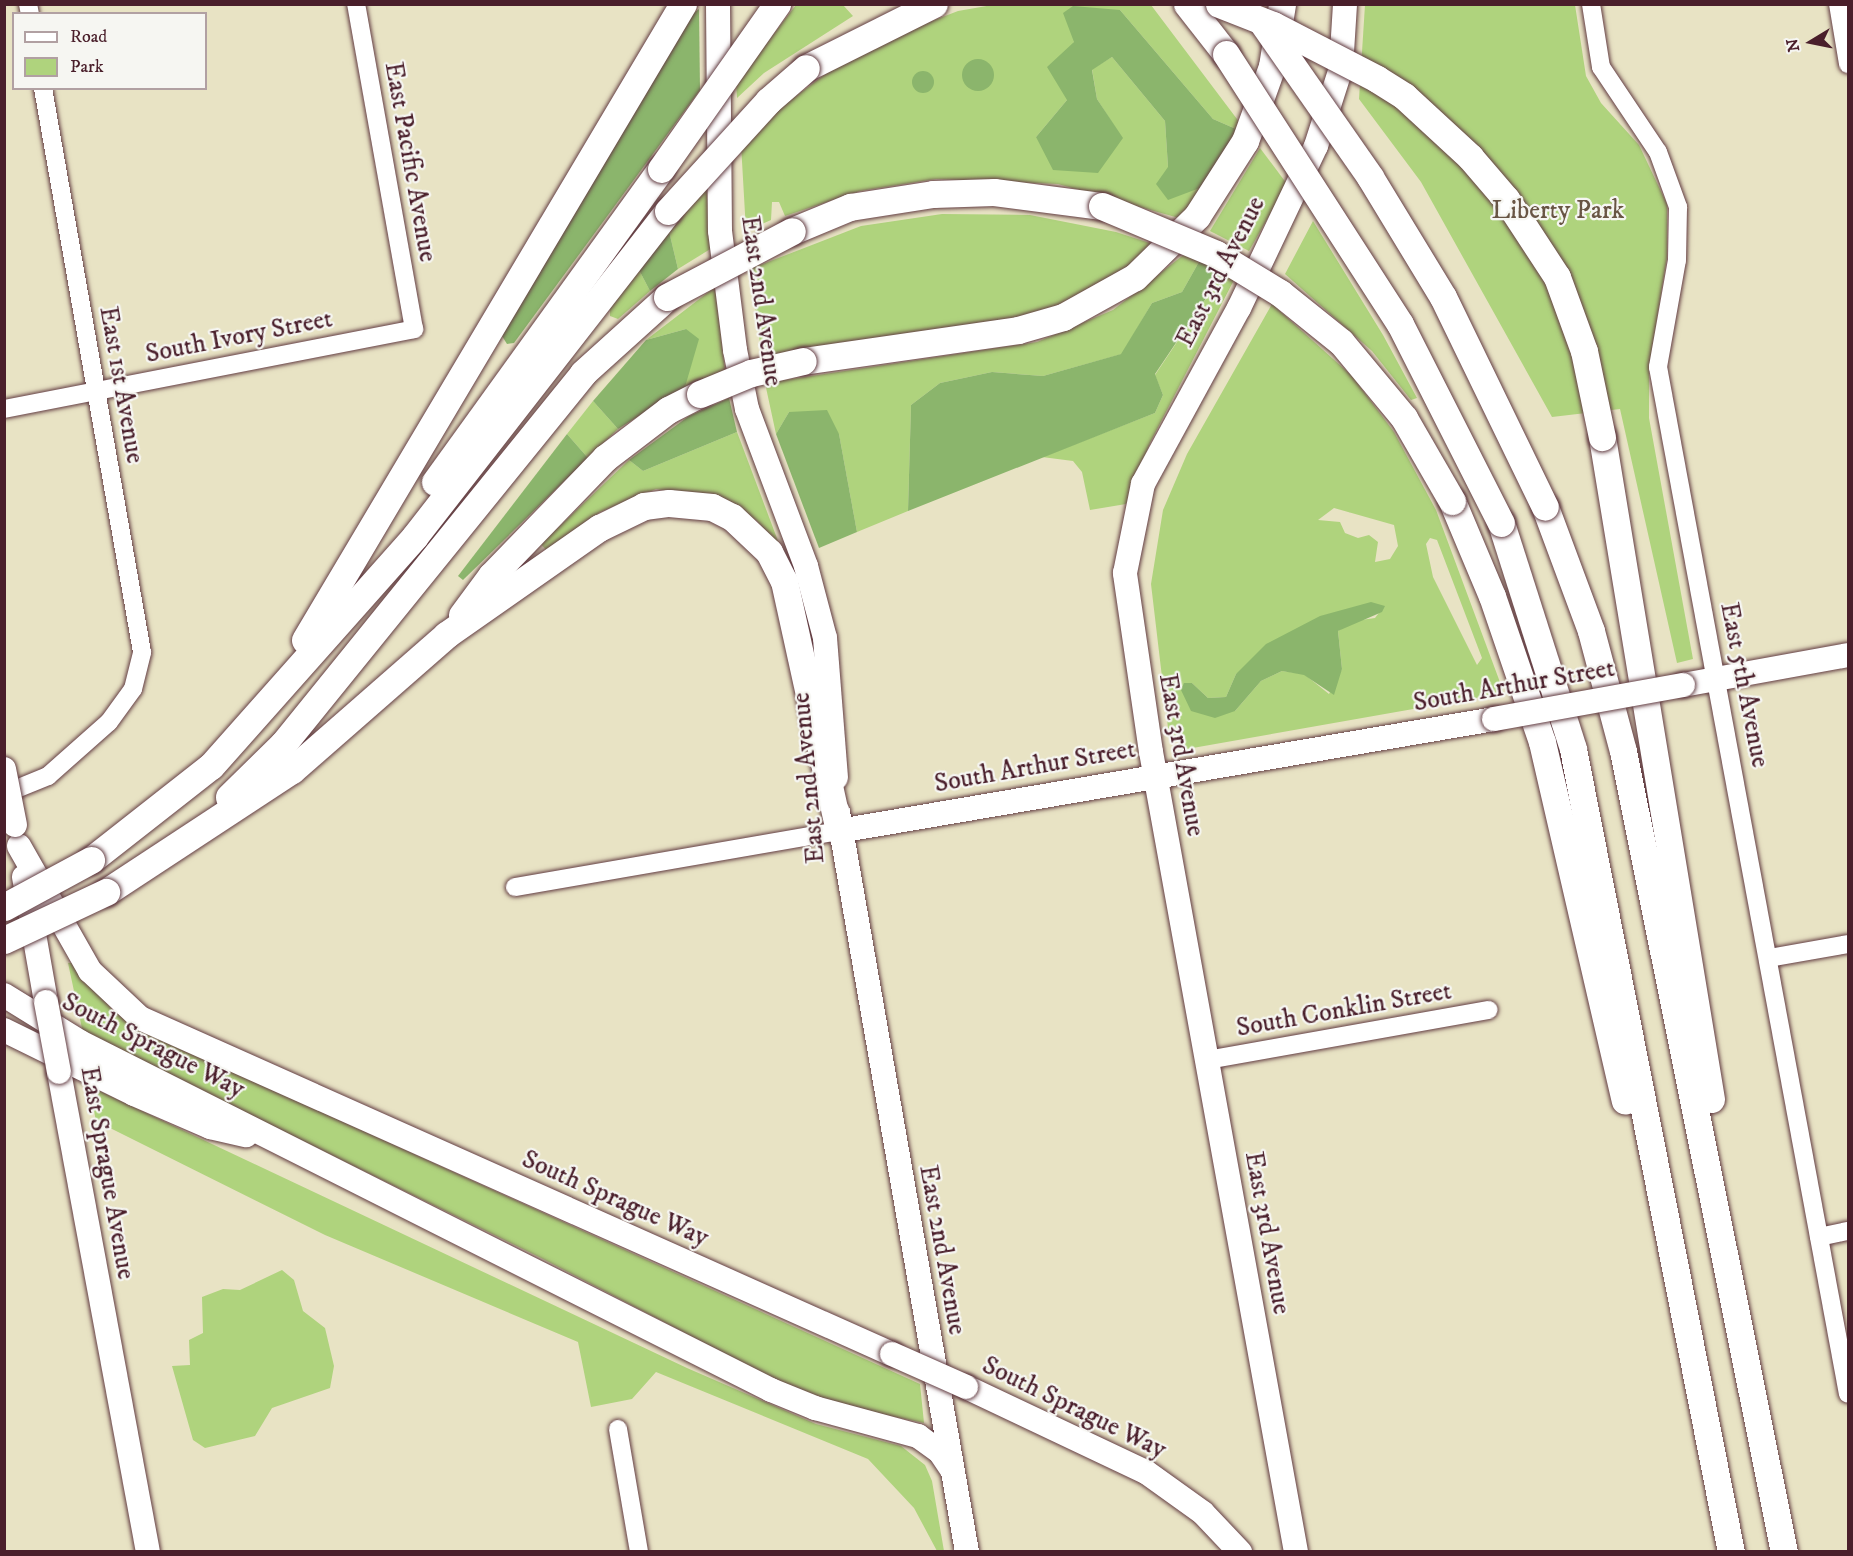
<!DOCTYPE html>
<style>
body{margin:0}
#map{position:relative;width:1853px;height:1556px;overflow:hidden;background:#e8e3c4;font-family:"IM FELL DW Pica",serif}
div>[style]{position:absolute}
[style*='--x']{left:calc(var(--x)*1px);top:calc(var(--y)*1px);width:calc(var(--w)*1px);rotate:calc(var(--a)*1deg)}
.green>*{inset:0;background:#afd37d}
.forest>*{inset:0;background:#8bb56c}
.round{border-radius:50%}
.roads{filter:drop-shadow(0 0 2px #623c42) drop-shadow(0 0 2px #623c42)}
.minor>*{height:18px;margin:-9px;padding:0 9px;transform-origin:9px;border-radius:9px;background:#fff}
.major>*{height:24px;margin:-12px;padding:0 12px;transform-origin:12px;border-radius:12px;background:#fff}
.highway>*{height:27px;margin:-13.5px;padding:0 13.5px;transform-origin:13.5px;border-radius:13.5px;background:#fff}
.bridges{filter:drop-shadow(0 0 2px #623c42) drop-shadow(0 0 2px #623c42)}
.major-bridge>*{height:24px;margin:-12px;padding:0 12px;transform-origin:12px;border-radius:12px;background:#fff}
.highway-bridge>*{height:27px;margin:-13.5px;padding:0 13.5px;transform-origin:13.5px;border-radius:13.5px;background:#fff}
span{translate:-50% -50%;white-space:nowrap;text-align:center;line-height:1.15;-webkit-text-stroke:4.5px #f6f6f2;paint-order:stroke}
.street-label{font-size:26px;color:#4a1f2b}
.park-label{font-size:26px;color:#685544}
.frame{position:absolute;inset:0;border:6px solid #4a1f2b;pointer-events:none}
.legend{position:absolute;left:12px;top:12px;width:195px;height:78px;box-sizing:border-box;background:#f6f6f2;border:2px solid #b1a0a2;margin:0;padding:8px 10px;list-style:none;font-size:18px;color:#4a1f2b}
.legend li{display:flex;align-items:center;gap:12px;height:30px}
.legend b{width:30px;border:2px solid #b1a0a2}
.north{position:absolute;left:1781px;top:12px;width:60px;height:60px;-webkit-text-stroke:4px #f6f6f2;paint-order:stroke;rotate:260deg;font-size:16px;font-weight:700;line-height:24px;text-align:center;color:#4a1f2b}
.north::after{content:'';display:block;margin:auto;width:21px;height:27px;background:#4a1f2b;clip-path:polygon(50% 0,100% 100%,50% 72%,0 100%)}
</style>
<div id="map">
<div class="green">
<div style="clip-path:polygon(evenodd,998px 4px,1151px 5px,1243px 127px,1186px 220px,1058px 184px,936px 179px,860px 191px,785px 216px,779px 202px,772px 202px,771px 220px,746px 231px,741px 144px,780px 108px,835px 67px,896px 35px,958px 11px,998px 4px,1120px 10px,1213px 119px,1236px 129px,1168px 167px,1165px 121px,1112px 57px,1092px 69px,1097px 99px,1122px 138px,1036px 137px,1067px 100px,1074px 41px,1120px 10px)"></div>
<div style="clip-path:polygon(796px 5px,843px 5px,853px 16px,764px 73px,737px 98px,736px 83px)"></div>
<div style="clip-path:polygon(1365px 5px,1575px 5px,1586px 76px,1601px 103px,1639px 145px,1667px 204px,1667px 257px,1649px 368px,1649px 418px,1693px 659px,1677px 663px,1620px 409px,1552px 417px,1421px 182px,1359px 99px)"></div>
<div style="clip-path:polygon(1260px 148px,1287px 184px,1249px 251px,1210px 231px)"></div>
<div style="clip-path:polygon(706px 183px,712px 248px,678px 269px,669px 231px)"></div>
<div style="clip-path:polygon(942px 214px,1030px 215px,1116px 232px,1162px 247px,1070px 306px,1001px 327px,762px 359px,750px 269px,861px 226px)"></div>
<div style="clip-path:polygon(1313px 221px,1383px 335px,1417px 398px,1411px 400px,1372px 351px,1285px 274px)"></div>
<div style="clip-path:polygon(1186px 253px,1200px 260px,1182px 292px,1152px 303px,1122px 354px,1043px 376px,992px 372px,940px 383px,911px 405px,908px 511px,857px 532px,839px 434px,789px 412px,776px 434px,765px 383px,1037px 342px,1113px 310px)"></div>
<div style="clip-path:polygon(639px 270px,650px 291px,618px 319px,610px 316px,610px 307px)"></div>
<div style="clip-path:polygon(1223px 273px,1234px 280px,1150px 443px,1126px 504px,1090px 510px,1082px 472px,1073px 461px,1042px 457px,1155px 413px,1163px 395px,1155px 375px)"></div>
<div style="clip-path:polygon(715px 287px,725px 370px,685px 387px,686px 329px,646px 340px)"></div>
<div style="clip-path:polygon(evenodd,1272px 304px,1352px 376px,1394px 432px,1436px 510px,1504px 693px,1187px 749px,1168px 728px,1151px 584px,1163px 510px,1187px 454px,1272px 304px,1334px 508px,1394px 525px,1398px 546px,1390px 559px,1375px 562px,1378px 542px,1369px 535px,1358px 538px,1345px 533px,1340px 522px,1318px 520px,1334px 508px,1272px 304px,1430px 538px,1437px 540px,1482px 658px,1477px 665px,1433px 577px,1426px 544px,1430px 538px,1272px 304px,1384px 606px,1375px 618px,1354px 621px,1338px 631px,1342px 669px,1329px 694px,1304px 674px,1282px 671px,1261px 681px,1235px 711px,1181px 689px,1192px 683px,1208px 698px,1226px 697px,1236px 674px,1384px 606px)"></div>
<div style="clip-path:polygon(593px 401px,618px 429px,588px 458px,567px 434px)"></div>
<div style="clip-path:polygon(737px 432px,781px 549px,757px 521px,728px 501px,656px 489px,600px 512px,546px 550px,541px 544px,629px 460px,643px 471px)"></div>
<div style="clip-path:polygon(68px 963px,75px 963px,113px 1011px,141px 1030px,920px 1384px,924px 1423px,814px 1400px,541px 1258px,83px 1033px)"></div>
<div style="clip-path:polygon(89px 1086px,687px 1368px,816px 1424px,901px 1446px,925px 1465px,932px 1481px,944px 1551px,937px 1551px,914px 1508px,868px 1459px,656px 1372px,632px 1399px,591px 1407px,578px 1342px,325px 1235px,96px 1121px)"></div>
<div style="clip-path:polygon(282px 1270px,294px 1280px,303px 1311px,325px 1328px,334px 1366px,330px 1388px,272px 1408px,255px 1436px,205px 1448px,193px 1440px,172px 1366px,190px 1365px,189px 1340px,203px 1333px,202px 1297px,223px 1289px,240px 1290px)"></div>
</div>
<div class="forest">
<div style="clip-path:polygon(1073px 6px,1120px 10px,1213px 119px,1236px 129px,1205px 186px,1168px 200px,1156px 184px,1168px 167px,1165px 121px,1112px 57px,1092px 70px,1097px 99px,1123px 138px,1098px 173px,1053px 170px,1036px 137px,1067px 100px,1047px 67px,1074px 42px,1063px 13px)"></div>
<div style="clip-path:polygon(699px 9px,700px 90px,514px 343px,507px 344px,502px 336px,519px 299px,689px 16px)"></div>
<div class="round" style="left:962px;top:59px;width:32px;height:32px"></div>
<div class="round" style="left:912px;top:71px;width:22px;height:22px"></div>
<div style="clip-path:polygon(669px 231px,678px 269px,650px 291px,639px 270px)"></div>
<div style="clip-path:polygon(1200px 260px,1223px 273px,1155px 374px,1163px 395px,1155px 413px,908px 511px,911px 405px,940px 383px,992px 372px,1043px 376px,1121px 354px,1152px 303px,1182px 292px)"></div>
<div style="clip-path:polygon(686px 329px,699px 339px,685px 387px,618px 429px,593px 401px,646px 340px)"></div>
<div style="clip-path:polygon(729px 398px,737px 432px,643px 471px,629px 460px,689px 416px)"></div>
<div style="clip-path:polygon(827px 410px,839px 434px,857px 532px,819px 548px,776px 434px,789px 412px)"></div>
<div style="clip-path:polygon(567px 434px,588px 458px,463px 580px,458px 576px)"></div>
<div style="clip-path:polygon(1371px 602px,1385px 606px,1382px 612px,1338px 631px,1342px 669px,1334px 695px,1304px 675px,1282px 671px,1261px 681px,1235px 711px,1215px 718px,1191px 711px,1181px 690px,1184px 683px,1192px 683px,1208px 698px,1226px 697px,1236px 674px,1266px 644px,1320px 616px)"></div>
</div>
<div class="roads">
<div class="minor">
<div style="--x:28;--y:4;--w:10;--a:79"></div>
<div style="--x:1591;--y:4;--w:64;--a:81"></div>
<div style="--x:1601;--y:67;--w:102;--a:56.2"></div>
<div style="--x:1658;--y:152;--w:59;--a:70"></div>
<div style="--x:1678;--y:207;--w:53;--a:91.1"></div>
<div style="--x:1677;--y:260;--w:109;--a:100.1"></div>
<div style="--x:1658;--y:367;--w:1044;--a:79.52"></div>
<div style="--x:1838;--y:4;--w:61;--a:80.5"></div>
<div style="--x:4;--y:409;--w:418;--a:-11"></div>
<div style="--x:414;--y:329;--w:330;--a:-100.1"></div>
<div style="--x:4;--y:794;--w:48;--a:-22.2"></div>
<div style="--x:48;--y:776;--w:81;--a:-41.5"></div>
<div style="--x:109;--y:722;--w:41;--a:-54"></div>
<div style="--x:133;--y:689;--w:38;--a:-76"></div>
<div style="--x:142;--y:652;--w:573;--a:-99.96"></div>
<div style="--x:515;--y:887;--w:329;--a:-9.8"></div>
<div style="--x:1769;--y:958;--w:80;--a:-10"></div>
<div style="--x:1207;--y:1060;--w:286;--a:-10.1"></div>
<div style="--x:1819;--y:1237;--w:30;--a:-12"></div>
<div style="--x:618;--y:1429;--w:125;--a:80.3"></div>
</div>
<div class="major">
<div style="--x:718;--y:4;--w:227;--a:89.5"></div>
<div style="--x:720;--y:231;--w:120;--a:82.8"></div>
<div style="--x:735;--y:350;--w:60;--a:78.5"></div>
<div style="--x:747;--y:409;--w:168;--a:69.4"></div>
<div style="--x:806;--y:566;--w:74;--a:75.2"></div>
<div style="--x:825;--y:638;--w:140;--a:85.5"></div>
<div style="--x:1683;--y:685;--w:168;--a:-10.3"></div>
<div style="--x:838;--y:812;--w:751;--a:80.11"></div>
<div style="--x:839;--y:831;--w:665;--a:-9.7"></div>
<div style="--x:19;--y:846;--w:144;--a:60.4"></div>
<div style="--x:90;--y:971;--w:69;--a:43.2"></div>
<div style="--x:140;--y:1018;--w:824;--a:24.08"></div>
<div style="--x:24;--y:877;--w:127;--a:80"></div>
<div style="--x:4;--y:995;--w:89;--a:31.7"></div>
<div style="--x:80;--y:1042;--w:774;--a:26.73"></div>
<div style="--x:771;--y:1390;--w:48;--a:22.2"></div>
<div style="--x:815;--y:1408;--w:107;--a:15.2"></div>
<div style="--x:918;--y:1436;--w:27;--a:36"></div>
<div style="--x:940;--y:1452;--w:22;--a:56"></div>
<div style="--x:4;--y:1030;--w:145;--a:26.2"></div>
<div style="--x:134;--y:1094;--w:83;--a:23.5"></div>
<div style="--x:210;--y:1127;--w:37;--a:13"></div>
<div style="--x:59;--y:1072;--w:488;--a:79.5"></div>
<div style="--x:966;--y:1387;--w:199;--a:25.3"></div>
<div style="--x:1146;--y:1472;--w:70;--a:35.7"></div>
<div style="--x:1203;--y:1513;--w:54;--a:46.5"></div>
<div style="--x:1296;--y:1552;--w:813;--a:-100.27"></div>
<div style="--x:1151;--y:752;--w:181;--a:-98.3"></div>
<div style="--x:1125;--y:573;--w:91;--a:-78.6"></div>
<div style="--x:1143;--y:484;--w:200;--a:-61.4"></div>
<div style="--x:1239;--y:308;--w:179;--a:-64.6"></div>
<div style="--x:1316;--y:146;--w:82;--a:-72.2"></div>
<div style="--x:1341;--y:68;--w:64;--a:-86.4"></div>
</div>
<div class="highway">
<div style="--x:1187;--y:4;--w:63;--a:52"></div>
<div style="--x:806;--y:68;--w:143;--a:-26.6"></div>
<div style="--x:792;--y:231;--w:63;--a:-22.5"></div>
<div style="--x:850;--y:207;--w:84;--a:-8.9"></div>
<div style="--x:933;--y:194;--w:61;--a:-1.9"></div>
<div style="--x:994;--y:192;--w:109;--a:7.4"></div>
<div style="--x:803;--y:361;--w:217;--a:-8.2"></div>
<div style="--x:1018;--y:330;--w:47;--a:-16.1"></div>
<div style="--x:1063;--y:317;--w:82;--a:-29.1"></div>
<div style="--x:1135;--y:277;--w:87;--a:-44.5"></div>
<div style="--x:1197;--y:216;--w:89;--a:-57.4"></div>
<div style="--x:1245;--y:141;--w:80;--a:-70.2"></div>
<div style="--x:1272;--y:66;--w:63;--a:-80.8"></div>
<div style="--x:1602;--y:437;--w:671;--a:80.65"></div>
<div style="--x:435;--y:482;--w:386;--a:-54.2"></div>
<div style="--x:1452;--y:501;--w:103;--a:67.2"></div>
<div style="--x:1492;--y:596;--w:154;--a:71.1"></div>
<div style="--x:1542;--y:742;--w:368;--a:77"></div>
<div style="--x:1545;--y:507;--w:132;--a:69.6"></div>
<div style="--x:1591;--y:631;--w:124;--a:75.1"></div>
<div style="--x:1623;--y:751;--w:817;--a:78.64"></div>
<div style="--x:1501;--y:523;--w:237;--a:72.3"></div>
<div style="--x:1573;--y:749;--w:818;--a:78.87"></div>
<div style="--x:462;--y:615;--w:49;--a:-53.4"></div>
<div style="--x:491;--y:576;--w:164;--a:-46"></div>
<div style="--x:605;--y:458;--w:79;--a:-37.3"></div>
<div style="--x:668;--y:410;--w:36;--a:-27"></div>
<div style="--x:305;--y:640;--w:740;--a:-59.28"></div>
<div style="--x:229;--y:797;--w:76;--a:-44.5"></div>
<div style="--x:283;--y:744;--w:477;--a:-51"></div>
<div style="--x:583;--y:373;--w:113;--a:-42.1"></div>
<div style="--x:91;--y:860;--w:152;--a:-38.1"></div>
<div style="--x:211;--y:766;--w:307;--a:-48.4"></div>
<div style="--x:415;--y:536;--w:412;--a:-52.1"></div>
<div style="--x:106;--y:892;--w:222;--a:-33.3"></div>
<div style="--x:292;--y:770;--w:205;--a:-41.2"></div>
<div style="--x:446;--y:635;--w:187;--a:-35"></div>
<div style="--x:599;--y:528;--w:50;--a:-26.1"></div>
<div style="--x:644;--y:506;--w:25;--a:-7"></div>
<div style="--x:669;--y:503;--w:43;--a:5.3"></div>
<div style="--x:712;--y:507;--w:22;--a:27"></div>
<div style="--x:732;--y:517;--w:51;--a:43.4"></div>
<div style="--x:769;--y:552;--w:33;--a:63"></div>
<div style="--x:784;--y:581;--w:256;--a:77.6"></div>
</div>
</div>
<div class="bridges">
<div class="major-bridge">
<div style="--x:1494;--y:719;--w:192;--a:-10.2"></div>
<div style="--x:4;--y:769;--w:57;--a:78.9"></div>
<div style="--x:46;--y:1002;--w:71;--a:79.5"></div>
<div style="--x:892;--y:1354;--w:81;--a:24"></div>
</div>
<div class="highway-bridge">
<div style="--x:1219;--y:4;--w:58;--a:21.3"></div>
<div style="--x:1273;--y:25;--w:117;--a:27.4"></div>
<div style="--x:1377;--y:79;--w:32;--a:32"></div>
<div style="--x:1404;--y:96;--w:90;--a:42.7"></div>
<div style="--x:1470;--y:157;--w:55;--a:49.4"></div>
<div style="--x:1506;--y:199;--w:93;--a:56.8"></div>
<div style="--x:1557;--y:277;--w:79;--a:70"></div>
<div style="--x:1584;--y:351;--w:88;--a:78.2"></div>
<div style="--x:1262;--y:22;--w:189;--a:55.1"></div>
<div style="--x:1370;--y:177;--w:140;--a:58.7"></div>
<div style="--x:1443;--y:297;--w:233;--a:64.1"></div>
<div style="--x:1226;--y:54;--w:321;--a:57.2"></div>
<div style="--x:1400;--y:324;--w:223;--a:63.1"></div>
<div style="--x:661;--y:169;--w:202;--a:-54.9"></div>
<div style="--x:1102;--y:206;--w:124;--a:22.8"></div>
<div style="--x:1216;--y:254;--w:75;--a:31.4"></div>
<div style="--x:1280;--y:293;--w:78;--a:38.8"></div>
<div style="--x:1341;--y:342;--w:99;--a:50.3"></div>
<div style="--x:1404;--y:418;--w:96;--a:60"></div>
<div style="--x:668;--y:211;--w:149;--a:-47.7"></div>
<div style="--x:768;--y:101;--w:50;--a:-41"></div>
<div style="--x:667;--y:297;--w:141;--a:-27.8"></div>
<div style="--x:700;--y:394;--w:55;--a:-22.4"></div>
<div style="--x:751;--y:373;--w:53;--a:-13"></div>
<div style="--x:4;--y:907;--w:99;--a:-28.4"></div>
<div style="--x:4;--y:940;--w:113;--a:-25.2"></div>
</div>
</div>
<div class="street-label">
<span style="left:410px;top:162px;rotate:80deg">East Pacific Avenue</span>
<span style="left:1221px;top:272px;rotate:-63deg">East 3rd Avenue</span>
<span style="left:761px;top:301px;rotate:82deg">East 2nd Avenue</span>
<span style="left:239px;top:337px;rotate:-11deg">South Ivory Street</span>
<span style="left:121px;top:385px;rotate:80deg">East 1st Avenue</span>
<span style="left:1744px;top:685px;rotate:79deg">East 5th Avenue</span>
<span style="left:1514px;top:686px;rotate:-10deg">South Arthur Street</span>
<span style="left:1181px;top:755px;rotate:80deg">East 3rd Avenue</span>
<span style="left:1035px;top:767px;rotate:-10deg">South Arthur Street</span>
<span style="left:809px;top:778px;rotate:-95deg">East 2nd Avenue</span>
<span style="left:1344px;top:1010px;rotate:-10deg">South Conklin Street</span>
<span style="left:153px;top:1046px;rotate:27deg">South Sprague Way</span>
<span style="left:107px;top:1173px;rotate:80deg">East Sprague Avenue</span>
<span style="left:615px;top:1199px;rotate:24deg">South Sprague Way</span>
<span style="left:1267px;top:1233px;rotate:80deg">East 3rd Avenue</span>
<span style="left:942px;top:1250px;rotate:80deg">East 2nd Avenue</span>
<span style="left:1074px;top:1408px;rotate:26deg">South Sprague Way</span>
</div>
<div class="park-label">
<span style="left:1558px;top:211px">Liberty Park</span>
</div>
<div class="frame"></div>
<ul class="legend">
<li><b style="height:8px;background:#fff"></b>Road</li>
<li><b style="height:16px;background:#afd37d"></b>Park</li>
</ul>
<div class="north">N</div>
</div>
